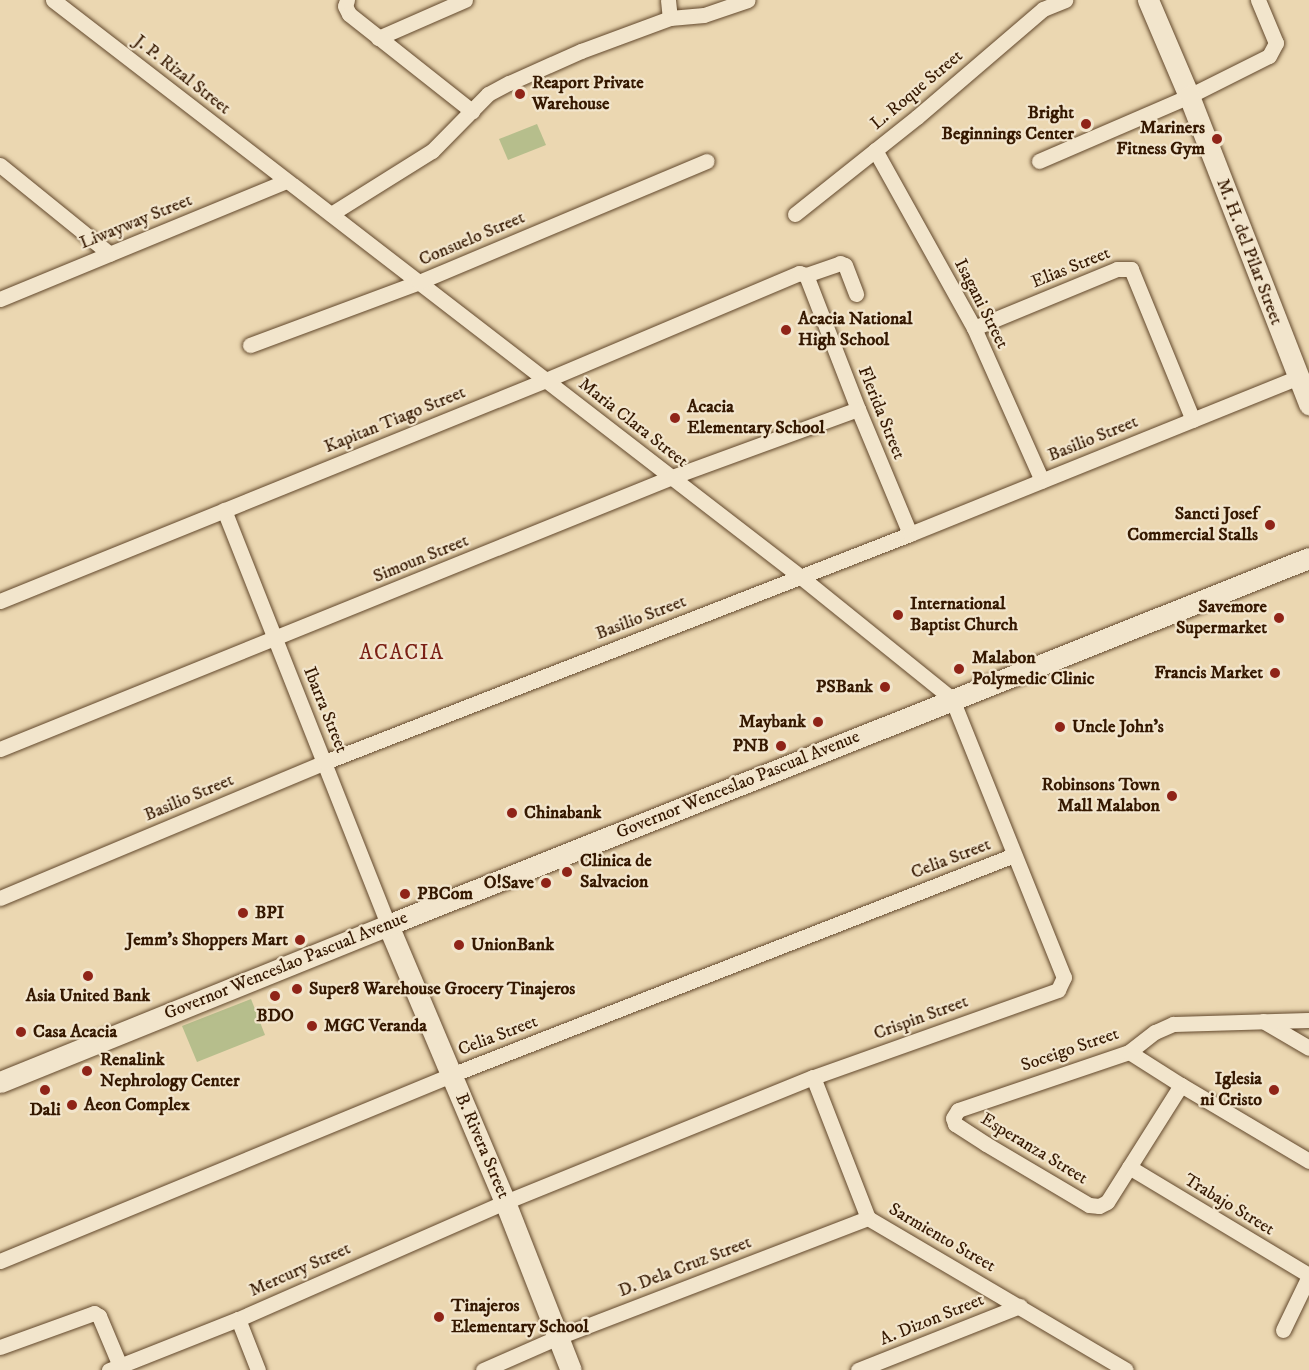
<!DOCTYPE html>
<style>
body{margin:0}
#map{position:relative;width:1309px;height:1370px;overflow:hidden;background:#ebd7b1;font-family:"IM FELL DW Pica",serif}
div>[style]{position:absolute}
[style*='--x']{left:calc(var(--x)*1px);top:calc(var(--y)*1px);width:calc(var(--w)*1px);rotate:calc(var(--a)*1deg)}
.green>*{inset:0;background:#b6be8c}
.roads{filter:drop-shadow(0 0 2px #62482c) drop-shadow(0 0 2px #62482c)}
.street>*{height:15px;margin:-7.5px;padding:0 7.5px;transform-origin:7.5px;border-radius:7.5px;background:#f2e5cc}
.secondary>*{height:21px;margin:-10.5px;padding:0 10.5px;transform-origin:10.5px;border-radius:10.5px;background:#f2e5cc}
.dots>*{width:16px;height:16px;translate:-50% -50%;box-sizing:border-box;border:3px solid #f2e5cc;border-radius:50%}
span{translate:-50% -50%;white-space:nowrap;text-align:center;line-height:1.15;-webkit-text-stroke:4.5px #f2e5cc;paint-order:stroke}
.street-label{font-size:18px;color:#351800}
.poi-label{font-size:18px;color:#351800;font-weight:700}
.left{translate:0 -50%;text-align:left}
.right{translate:-100% -50%;text-align:right}
.quarter-label{font-size:21px;color:#7a1f14;letter-spacing:1.5px}
</style>
<div id="map">
<div class="green">
<div style="clip-path:polygon(537px 124px,546px 145px,508px 160px,499px 139px)"></div>
<div style="clip-path:polygon(251px 999px,265px 1035px,197px 1062px,182px 1026px)"></div>
</div>
<div class="roads">
<div class="street">
<div style="--x:53;--y:0;--w:945;--a:37.65"></div>
<div style="--x:801;--y:577;--w:194;--a:38.9"></div>
<div style="--x:952;--y:699;--w:300;--a:68.1"></div>
<div style="--x:1064;--y:977;--w:14;--a:115"></div>
<div style="--x:1058;--y:990;--w:260;--a:160.4"></div>
<div style="--x:813;--y:1077;--w:332;--a:157.9"></div>
<div style="--x:505;--y:1202;--w:292;--a:156.3"></div>
<div style="--x:238;--y:1319;--w:139;--a:158.4"></div>
<div style="--x:347;--y:0;--w:6;--a:108"></div>
<div style="--x:345;--y:6;--w:9;--a:63"></div>
<div style="--x:349;--y:14;--w:157;--a:38.3"></div>
<div style="--x:668;--y:0;--w:18;--a:84"></div>
<div style="--x:378;--y:38;--w:95;--a:-23.6"></div>
<div style="--x:875;--y:150;--w:204;--a:60.9"></div>
<div style="--x:974;--y:328;--w:167;--a:66"></div>
<div style="--x:1039;--y:161;--w:163;--a:-23.4"></div>
<div style="--x:1189;--y:96;--w:89;--a:-26.6"></div>
<div style="--x:1269;--y:56;--w:15;--a:-62"></div>
<div style="--x:1276;--y:43;--w:47;--a:-112.7"></div>
<div style="--x:0;--y:165;--w:141;--a:39"></div>
<div style="--x:331;--y:214;--w:119;--a:-32"></div>
<div style="--x:432;--y:151;--w:80;--a:-45.5"></div>
<div style="--x:488;--y:94;--w:24;--a:-28"></div>
<div style="--x:509;--y:83;--w:79;--a:-24"></div>
<div style="--x:581;--y:51;--w:95;--a:-20.3"></div>
<div style="--x:670;--y:18;--w:34;--a:-5"></div>
<div style="--x:704;--y:15;--w:46;--a:-18.8"></div>
<div style="--x:795;--y:214;--w:156;--a:-38.5"></div>
<div style="--x:917;--y:117;--w:166;--a:-40.6"></div>
<div style="--x:1043;--y:9;--w:24;--a:-22"></div>
<div style="--x:806;--y:275;--w:36;--a:-19"></div>
<div style="--x:840;--y:263;--w:5;--a:22"></div>
<div style="--x:845;--y:265;--w:31;--a:69"></div>
<div style="--x:0;--y:299;--w:310;--a:-22.4"></div>
<div style="--x:974;--y:328;--w:155;--a:-22.4"></div>
<div style="--x:1117;--y:269;--w:14;--a:0"></div>
<div style="--x:1131;--y:269;--w:163;--a:67.7"></div>
<div style="--x:250;--y:345;--w:180;--a:-20.4"></div>
<div style="--x:419;--y:282;--w:312;--a:-22.8"></div>
<div style="--x:224;--y:510;--w:446;--a:68.4"></div>
<div style="--x:0;--y:601;--w:589;--a:-22.04"></div>
<div style="--x:546;--y:380;--w:275;--a:-22.9"></div>
<div style="--x:799;--y:273;--w:7;--a:16"></div>
<div style="--x:806;--y:275;--w:144;--a:68.8"></div>
<div style="--x:858;--y:409;--w:135;--a:67.4"></div>
<div style="--x:0;--y:749;--w:725;--a:-22.04"></div>
<div style="--x:672;--y:477;--w:198;--a:-20.1"></div>
<div style="--x:0;--y:898;--w:352;--a:-22.7"></div>
<div style="--x:325;--y:762;--w:628;--a:-21.29"></div>
<div style="--x:910;--y:534;--w:419;--a:-22"></div>
<div style="--x:1263;--y:1021;--w:53;--a:30.4"></div>
<div style="--x:1129;--y:1052;--w:62;--a:32.4"></div>
<div style="--x:1181;--y:1085;--w:149;--a:30.7"></div>
<div style="--x:813;--y:1077;--w:151;--a:68.7"></div>
<div style="--x:868;--y:1218;--w:299;--a:30.5"></div>
<div style="--x:1181;--y:1085;--w:138;--a:122.3"></div>
<div style="--x:1107;--y:1202;--w:9;--a:153"></div>
<div style="--x:1099;--y:1206;--w:10;--a:-174"></div>
<div style="--x:1089;--y:1205;--w:120;--a:-149.4"></div>
<div style="--x:986;--y:1144;--w:37;--a:-147"></div>
<div style="--x:955;--y:1124;--w:6;--a:-108"></div>
<div style="--x:953;--y:1118;--w:9;--a:-58"></div>
<div style="--x:958;--y:1110;--w:181;--a:-18.7"></div>
<div style="--x:1129;--y:1052;--w:33;--a:-38"></div>
<div style="--x:1155;--y:1032;--w:20;--a:-24"></div>
<div style="--x:1173;--y:1024;--w:136;--a:-1.7"></div>
<div style="--x:1129;--y:1167;--w:210;--a:31"></div>
<div style="--x:0;--y:1261;--w:488;--a:-22.4"></div>
<div style="--x:451;--y:1075;--w:604;--a:-21.34"></div>
<div style="--x:238;--y:1319;--w:55;--a:68.6"></div>
<div style="--x:1283;--y:1330;--w:60;--a:-64.3"></div>
<div style="--x:0;--y:1347;--w:100;--a:-19.9"></div>
<div style="--x:94;--y:1313;--w:6;--a:31"></div>
<div style="--x:99;--y:1316;--w:54;--a:67.2"></div>
<div style="--x:483;--y:1370;--w:82;--a:-23.7"></div>
<div style="--x:558;--y:1337;--w:332;--a:-21"></div>
<div style="--x:858;--y:1370;--w:174;--a:-21.6"></div>
</div>
<div class="secondary">
<div style="--x:1148;--y:0;--w:104;--a:66.9"></div>
<div style="--x:1189;--y:96;--w:331;--a:68.7"></div>
<div style="--x:388;--y:925;--w:301;--a:67.1"></div>
<div style="--x:505;--y:1202;--w:180;--a:68.6"></div>
<div style="--x:0;--y:1082;--w:419;--a:-22"></div>
<div style="--x:388;--y:925;--w:991;--a:-21.73"></div>
</div>
</div>
<div class="dots">
<div style="left:520px;top:94px;background:#8f2418"></div>
<div style="left:1086px;top:124px;background:#8f2418"></div>
<div style="left:1217px;top:139px;background:#8f2418"></div>
<div style="left:786px;top:330px;background:#8f2418"></div>
<div style="left:675px;top:418px;background:#8f2418"></div>
<div style="left:1270px;top:525px;background:#8f2418"></div>
<div style="left:898px;top:615px;background:#8f2418"></div>
<div style="left:1279px;top:618px;background:#8f2418"></div>
<div style="left:959px;top:669px;background:#8f2418"></div>
<div style="left:1275px;top:673px;background:#8f2418"></div>
<div style="left:885px;top:687px;background:#8f2418"></div>
<div style="left:818px;top:722px;background:#8f2418"></div>
<div style="left:1060px;top:727px;background:#8f2418"></div>
<div style="left:781px;top:746px;background:#8f2418"></div>
<div style="left:1172px;top:796px;background:#8f2418"></div>
<div style="left:512px;top:813px;background:#8f2418"></div>
<div style="left:567px;top:872px;background:#8f2418"></div>
<div style="left:546px;top:883px;background:#8f2418"></div>
<div style="left:405px;top:894px;background:#8f2418"></div>
<div style="left:243px;top:913px;background:#8f2418"></div>
<div style="left:300px;top:940px;background:#8f2418"></div>
<div style="left:459px;top:945px;background:#8f2418"></div>
<div style="left:88px;top:976px;background:#8f2418"></div>
<div style="left:297px;top:989px;background:#8f2418"></div>
<div style="left:275px;top:996px;background:#8f2418"></div>
<div style="left:312px;top:1026px;background:#8f2418"></div>
<div style="left:21px;top:1032px;background:#8f2418"></div>
<div style="left:87px;top:1071px;background:#8f2418"></div>
<div style="left:45px;top:1090px;background:#8f2418"></div>
<div style="left:1274px;top:1090px;background:#8f2418"></div>
<div style="left:72px;top:1105px;background:#8f2418"></div>
<div style="left:439px;top:1317px;background:#8f2418"></div>
</div>
<div class="street-label">
<span style="left:182px;top:75px;rotate:38deg">J. P. Rizal Street</span>
<span style="left:917px;top:90px;rotate:-40deg">L. Roque Street</span>
<span style="left:136px;top:222px;rotate:-22deg">Liwayway Street</span>
<span style="left:472px;top:239px;rotate:-23deg">Consuelo Street</span>
<span style="left:1249px;top:252px;rotate:69deg">M. H. del Pilar Street</span>
<span style="left:1071px;top:268px;rotate:-22deg">Elias Street</span>
<span style="left:981px;top:304px;rotate:63deg">Isagani Street</span>
<span style="left:881px;top:413px;rotate:68deg">Flerida Street</span>
<span style="left:395px;top:420px;rotate:-22deg">Kapitan Tiago Street</span>
<span style="left:633px;top:423px;rotate:38deg">Maria Clara Street</span>
<span style="left:1093px;top:439px;rotate:-22deg">Basilio Street</span>
<span style="left:421px;top:559px;rotate:-22deg">Simoun Street</span>
<span style="left:641px;top:618px;rotate:-21deg">Basilio Street</span>
<span style="left:325px;top:710px;rotate:68deg">Ibarra Street</span>
<span style="left:738px;top:785px;rotate:-22deg">Governor Wenceslao Pascual Avenue</span>
<span style="left:189px;top:798px;rotate:-23deg">Basilio Street</span>
<span style="left:951px;top:859px;rotate:-21deg">Celia Street</span>
<span style="left:286px;top:966px;rotate:-22deg">Governor Wenceslao Pascual Avenue</span>
<span style="left:921px;top:1018px;rotate:-20deg">Crispin Street</span>
<span style="left:498px;top:1036px;rotate:-21deg">Celia Street</span>
<span style="left:1070px;top:1050px;rotate:-19deg">Soceigo Street</span>
<span style="left:482px;top:1146px;rotate:67deg">B. Rivera Street</span>
<span style="left:1034px;top:1149px;rotate:31deg">Esperanza Street</span>
<span style="left:1229px;top:1205px;rotate:31deg">Trabajo Street</span>
<span style="left:942px;top:1238px;rotate:30deg">Sarmiento Street</span>
<span style="left:685px;top:1267px;rotate:-21deg">D. Dela Cruz Street</span>
<span style="left:300px;top:1270px;rotate:-24deg">Mercury Street</span>
<span style="left:932px;top:1320px;rotate:-22deg">A. Dizon Street</span>
</div>
<div class="poi-label">
<span class="left" style="left:532px;top:94px">Reaport Private<br>Warehouse</span>
<span class="right" style="left:1074px;top:124px">Bright<br>Beginnings Center</span>
<span class="right" style="left:1205px;top:139px">Mariners<br>Fitness Gym</span>
<span class="left" style="left:798px;top:330px">Acacia National<br>High School</span>
<span class="left" style="left:687px;top:418px">Acacia<br>Elementary School</span>
<span class="right" style="left:1258px;top:525px">Sancti Josef<br>Commercial Stalls</span>
<span class="left" style="left:910px;top:615px">International<br>Baptist Church</span>
<span class="right" style="left:1267px;top:618px">Savemore<br>Supermarket</span>
<span class="left" style="left:972px;top:669px">Malabon<br>Polymedic Clinic</span>
<span class="right" style="left:1263px;top:673px">Francis Market</span>
<span class="right" style="left:873px;top:687px">PSBank</span>
<span class="right" style="left:806px;top:722px">Maybank</span>
<span class="left" style="left:1072px;top:727px">Uncle John's</span>
<span class="right" style="left:769px;top:746px">PNB</span>
<span class="right" style="left:1160px;top:796px">Robinsons Town<br>Mall Malabon</span>
<span class="left" style="left:524px;top:813px">Chinabank</span>
<span class="left" style="left:580px;top:872px">Clinica de<br>Salvacion</span>
<span class="right" style="left:534px;top:883px">O!Save</span>
<span class="left" style="left:417px;top:894px">PBCom</span>
<span class="left" style="left:255px;top:913px">BPI</span>
<span class="right" style="left:288px;top:940px">Jemm's Shoppers Mart</span>
<span class="left" style="left:471px;top:945px">UnionBank</span>
<span class="left" style="left:309px;top:989px">Super8 Warehouse Grocery Tinajeros</span>
<span style="left:88px;top:996px">Asia United Bank</span>
<span style="left:275px;top:1016px">BDO</span>
<span class="left" style="left:324px;top:1026px">MGC Veranda</span>
<span class="left" style="left:33px;top:1032px">Casa Acacia</span>
<span class="left" style="left:100px;top:1071px">Renalink<br>Nephrology Center</span>
<span class="right" style="left:1262px;top:1090px">Iglesia<br>ni Cristo</span>
<span class="left" style="left:84px;top:1105px">Aeon Complex</span>
<span style="left:45px;top:1110px">Dali</span>
<span class="left" style="left:451px;top:1317px">Tinajeros<br>Elementary School</span>
</div>
<div class="quarter-label">
<span style="left:402px;top:653px">ACACIA</span>
</div>
</div>
